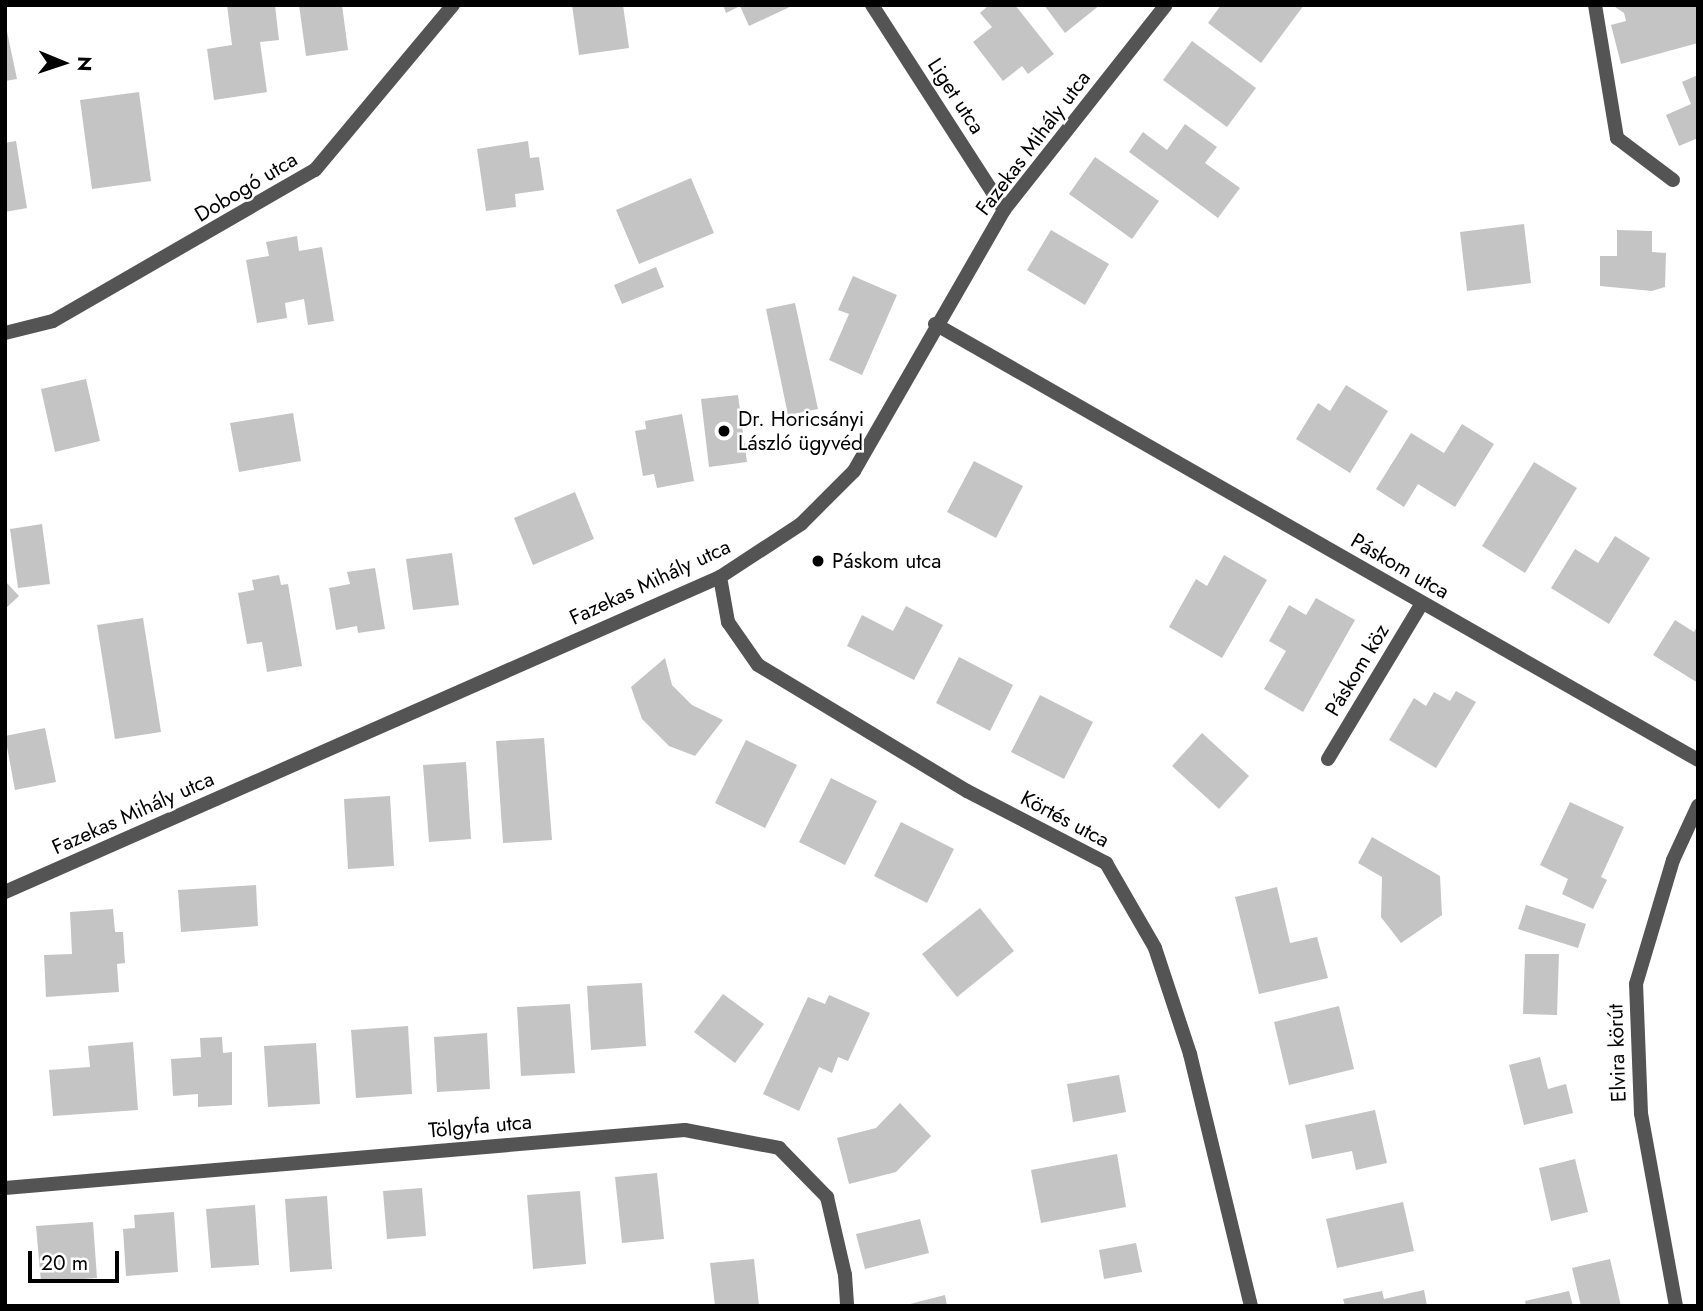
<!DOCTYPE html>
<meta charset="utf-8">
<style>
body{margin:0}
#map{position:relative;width:1703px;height:1311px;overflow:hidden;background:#fff;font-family:Jost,sans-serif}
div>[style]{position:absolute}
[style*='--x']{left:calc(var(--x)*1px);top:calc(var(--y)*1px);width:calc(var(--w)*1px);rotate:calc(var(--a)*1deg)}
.building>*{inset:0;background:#c4c4c4}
.street>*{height:14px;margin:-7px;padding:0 7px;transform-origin:7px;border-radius:7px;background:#545454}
.dots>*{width:19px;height:19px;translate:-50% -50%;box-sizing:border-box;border:4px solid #fff;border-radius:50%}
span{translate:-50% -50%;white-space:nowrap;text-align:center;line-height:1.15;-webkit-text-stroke:5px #fff;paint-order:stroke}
.street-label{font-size:21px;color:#000}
.poi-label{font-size:21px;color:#000}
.left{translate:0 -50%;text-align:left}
.frame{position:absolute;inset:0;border:7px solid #000;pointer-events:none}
.north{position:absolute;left:28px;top:28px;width:70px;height:70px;-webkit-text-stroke:5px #fff;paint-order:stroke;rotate:92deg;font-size:19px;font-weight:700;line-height:28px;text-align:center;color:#000}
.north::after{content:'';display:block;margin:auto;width:24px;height:32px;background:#000;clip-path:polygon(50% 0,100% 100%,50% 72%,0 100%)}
.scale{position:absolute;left:28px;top:1251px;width:91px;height:32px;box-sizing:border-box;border:4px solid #000;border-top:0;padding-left:9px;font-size:21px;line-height:24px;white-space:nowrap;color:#000;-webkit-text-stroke:5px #fff;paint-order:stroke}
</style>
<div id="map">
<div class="building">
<div style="clip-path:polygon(227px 5px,275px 5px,279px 40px,260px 42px,267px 92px,214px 100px,207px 49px,232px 45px)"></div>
<div style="clip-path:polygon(299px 5px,342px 5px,348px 50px,306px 56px)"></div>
<div style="clip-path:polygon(572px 5px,623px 5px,629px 48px,579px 55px)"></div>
<div style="clip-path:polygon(723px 5px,794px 5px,749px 26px,740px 6px,726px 13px)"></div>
<div style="clip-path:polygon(989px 5px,1015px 5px,1054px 54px,1028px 74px,1022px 66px,1003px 81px,973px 42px,992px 27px,980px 13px)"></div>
<div style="clip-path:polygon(1044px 5px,1100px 5px,1065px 33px)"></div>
<div style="clip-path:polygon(1221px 5px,1304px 5px,1261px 63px,1208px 23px)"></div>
<div style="clip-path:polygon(1612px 5px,1698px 5px,1698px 43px,1621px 64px,1611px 25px,1626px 21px,1624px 13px)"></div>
<div style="clip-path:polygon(5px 22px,17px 79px,5px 81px)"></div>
<div style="clip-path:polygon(1192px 41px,1256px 88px,1227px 127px,1163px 80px)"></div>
<div style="clip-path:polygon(1698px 75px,1698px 138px,1679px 146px,1666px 115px,1691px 104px,1682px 82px)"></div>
<div style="clip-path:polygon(139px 92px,151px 181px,92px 189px,80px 100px)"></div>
<div style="clip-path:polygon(1185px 124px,1217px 147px,1205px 163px,1240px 188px,1218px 218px,1129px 152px,1143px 132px,1167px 150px)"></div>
<div style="clip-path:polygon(16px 141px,27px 208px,5px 212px,5px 143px)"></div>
<div style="clip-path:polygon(528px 141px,530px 158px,539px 157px,544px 190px,515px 194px,516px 207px,486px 211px,477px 149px)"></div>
<div style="clip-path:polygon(1095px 157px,1159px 201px,1132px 239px,1069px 194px)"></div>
<div style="clip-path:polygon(691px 178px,714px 233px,639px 264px,616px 210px)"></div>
<div style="clip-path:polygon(1524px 224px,1531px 283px,1467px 291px,1460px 232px)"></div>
<div style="clip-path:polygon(1051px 230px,1109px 264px,1085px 305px,1027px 270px)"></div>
<div style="clip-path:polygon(1617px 230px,1652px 231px,1652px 252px,1666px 253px,1665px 287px,1652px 291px,1600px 286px,1600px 256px,1617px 256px)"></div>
<div style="clip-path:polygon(297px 236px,299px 251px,322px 247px,334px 321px,308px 325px,304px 299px,285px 303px,287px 318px,257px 323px,246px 260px,269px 256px,266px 242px)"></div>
<div style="clip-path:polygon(656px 267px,664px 287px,622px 304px,614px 285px)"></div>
<div style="clip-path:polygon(853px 276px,897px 295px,862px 375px,829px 360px,849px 314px,838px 310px)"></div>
<div style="clip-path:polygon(795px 303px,818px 409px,788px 415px,766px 309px)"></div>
<div style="clip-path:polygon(86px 379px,100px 441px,55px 452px,41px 389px)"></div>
<div style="clip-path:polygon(1346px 385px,1388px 411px,1350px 473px,1296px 439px,1318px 403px,1330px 411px)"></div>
<div style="clip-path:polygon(738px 395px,747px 462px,709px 467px,701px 399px)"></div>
<div style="clip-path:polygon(293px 413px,301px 461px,239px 472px,230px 423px)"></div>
<div style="clip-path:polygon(682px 414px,694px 481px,657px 488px,654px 474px,643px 476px,635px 431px,646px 429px,645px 421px)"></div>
<div style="clip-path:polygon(1462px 424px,1494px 444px,1455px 507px,1418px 484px,1404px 507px,1376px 489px,1411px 433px,1444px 453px)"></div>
<div style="clip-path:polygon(974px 461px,1023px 486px,996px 538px,947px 512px)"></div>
<div style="clip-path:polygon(1534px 462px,1577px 488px,1525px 573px,1482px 546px)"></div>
<div style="clip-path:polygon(575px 492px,594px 539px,533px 565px,514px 518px)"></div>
<div style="clip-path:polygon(42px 524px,50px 584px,18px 588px,10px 529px)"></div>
<div style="clip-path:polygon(1615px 536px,1650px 558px,1609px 624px,1551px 588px,1575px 549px,1598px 563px)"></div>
<div style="clip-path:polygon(452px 553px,459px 605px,413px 610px,406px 559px)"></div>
<div style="clip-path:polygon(1224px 555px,1267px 580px,1222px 658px,1169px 627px,1196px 579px,1207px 586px)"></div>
<div style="clip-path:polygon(375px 568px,385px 629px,358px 633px,357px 626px,336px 630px,329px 588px,350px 584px,347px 572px)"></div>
<div style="clip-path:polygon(279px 575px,281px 585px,288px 584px,302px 666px,267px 672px,262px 642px,247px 644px,238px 593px,254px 590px,252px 580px)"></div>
<div style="clip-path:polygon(5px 581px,19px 596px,5px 609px)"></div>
<div style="clip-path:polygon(1316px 598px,1355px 620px,1303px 712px,1264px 689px,1286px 651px,1269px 641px,1289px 605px,1306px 615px)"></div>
<div style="clip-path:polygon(906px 606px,943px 625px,914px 680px,847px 646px,862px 615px,893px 631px)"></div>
<div style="clip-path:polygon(143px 618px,161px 732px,115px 739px,97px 625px)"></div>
<div style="clip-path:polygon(1675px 620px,1694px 632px,1698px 625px,1698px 683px,1653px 655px)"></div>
<div style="clip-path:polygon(959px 657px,1013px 685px,990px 731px,936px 703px)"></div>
<div style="clip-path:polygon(665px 658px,672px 685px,692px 705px,723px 720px,695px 756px,669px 746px,642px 719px,631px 687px)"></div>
<div style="clip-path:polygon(1456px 691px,1476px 702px,1436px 768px,1389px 740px,1414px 698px,1426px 706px,1434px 692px,1450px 701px)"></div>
<div style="clip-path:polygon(1040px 695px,1093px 722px,1064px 779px,1011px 752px)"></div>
<div style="clip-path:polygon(45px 728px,56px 782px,15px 790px,5px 736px)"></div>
<div style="clip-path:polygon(1202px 733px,1249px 776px,1219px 809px,1172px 766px)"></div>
<div style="clip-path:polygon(544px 738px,552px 840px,503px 843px,496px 741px)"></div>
<div style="clip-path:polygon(746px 740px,797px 765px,765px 828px,715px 803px)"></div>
<div style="clip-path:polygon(466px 762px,471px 839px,429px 842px,423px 765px)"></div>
<div style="clip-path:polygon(831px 778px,877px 801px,845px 865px,799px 842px)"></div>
<div style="clip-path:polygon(390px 796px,394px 866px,348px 869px,344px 799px)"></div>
<div style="clip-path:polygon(1570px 802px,1624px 827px,1601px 877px,1607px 880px,1593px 909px,1562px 894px,1568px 879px,1540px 865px)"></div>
<div style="clip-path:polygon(901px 822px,954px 849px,927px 903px,874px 876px)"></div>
<div style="clip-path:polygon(1372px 837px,1440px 876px,1442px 915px,1401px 943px,1381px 917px,1382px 877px,1358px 863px)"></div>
<div style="clip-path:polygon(256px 885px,258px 926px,181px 932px,178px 890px)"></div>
<div style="clip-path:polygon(1277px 887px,1290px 943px,1317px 937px,1328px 978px,1259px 994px,1235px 897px)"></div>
<div style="clip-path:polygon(1526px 905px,1586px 924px,1578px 948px,1518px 929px)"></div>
<div style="clip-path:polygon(980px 908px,1014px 951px,957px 997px,922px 954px)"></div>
<div style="clip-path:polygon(113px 909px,115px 932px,123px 932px,125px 963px,117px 964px,119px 992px,46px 997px,44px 955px,72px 954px,70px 912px)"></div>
<div style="clip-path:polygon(1525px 954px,1559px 954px,1557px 1015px,1523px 1014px)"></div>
<div style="clip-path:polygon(642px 983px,646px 1046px,591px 1050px,587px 986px)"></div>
<div style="clip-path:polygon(723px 994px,764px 1024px,735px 1063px,694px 1032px)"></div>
<div style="clip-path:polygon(829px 995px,870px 1013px,848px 1061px,838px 1057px,832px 1073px,819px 1067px,799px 1111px,763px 1094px,808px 997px,825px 1004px)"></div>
<div style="clip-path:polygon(570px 1004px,575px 1073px,521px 1076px,517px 1007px)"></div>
<div style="clip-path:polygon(1339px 1006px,1354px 1069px,1289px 1085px,1274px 1022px)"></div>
<div style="clip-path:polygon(408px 1026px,412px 1094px,356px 1098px,351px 1030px)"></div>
<div style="clip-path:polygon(487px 1033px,490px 1089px,437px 1092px,434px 1037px)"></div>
<div style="clip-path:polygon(222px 1037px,223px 1053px,232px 1052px,232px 1105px,198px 1107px,198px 1094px,173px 1096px,171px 1059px,201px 1057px,200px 1038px)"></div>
<div style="clip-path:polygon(133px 1042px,138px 1110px,53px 1116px,49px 1070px,90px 1067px,88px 1046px)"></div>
<div style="clip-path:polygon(316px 1043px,320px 1104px,268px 1107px,264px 1046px)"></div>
<div style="clip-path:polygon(1540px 1057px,1548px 1089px,1566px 1084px,1573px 1113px,1524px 1125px,1509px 1065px)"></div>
<div style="clip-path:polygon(1119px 1075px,1126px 1112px,1073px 1122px,1067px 1084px)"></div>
<div style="clip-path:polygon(900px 1103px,931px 1136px,896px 1172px,849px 1184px,837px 1138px,876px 1128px)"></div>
<div style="clip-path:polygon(1375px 1110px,1387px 1163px,1356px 1170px,1352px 1151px,1312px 1159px,1305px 1125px)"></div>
<div style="clip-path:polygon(1117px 1154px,1126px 1207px,1041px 1223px,1031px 1170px)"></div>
<div style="clip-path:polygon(1575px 1159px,1588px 1212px,1551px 1221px,1539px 1168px)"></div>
<div style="clip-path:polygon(657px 1173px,664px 1239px,622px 1243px,615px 1177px)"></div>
<div style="clip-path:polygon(422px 1188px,426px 1236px,387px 1239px,383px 1191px)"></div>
<div style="clip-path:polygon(580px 1191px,586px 1264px,533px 1269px,527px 1195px)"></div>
<div style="clip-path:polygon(327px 1196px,332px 1269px,290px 1272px,285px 1199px)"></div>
<div style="clip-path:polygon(1403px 1202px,1414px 1251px,1337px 1268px,1326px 1219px)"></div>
<div style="clip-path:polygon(255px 1205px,259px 1265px,211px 1268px,206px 1209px)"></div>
<div style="clip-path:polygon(174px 1212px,178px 1272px,126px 1276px,123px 1229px,135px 1228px,134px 1215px)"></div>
<div style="clip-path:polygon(920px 1219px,929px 1253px,865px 1269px,856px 1234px)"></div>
<div style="clip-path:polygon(93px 1222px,97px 1278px,41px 1282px,36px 1226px)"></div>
<div style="clip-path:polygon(1136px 1243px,1142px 1272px,1104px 1279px,1099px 1250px)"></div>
<div style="clip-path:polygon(754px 1259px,759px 1306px,715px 1306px,710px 1263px)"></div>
<div style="clip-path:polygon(1610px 1259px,1621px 1306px,1581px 1306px,1572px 1268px)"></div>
<div style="clip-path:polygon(1424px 1290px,1427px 1306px,1345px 1306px,1343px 1299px,1382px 1291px,1384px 1299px)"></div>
<div style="clip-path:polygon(1569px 1291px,1573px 1306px,1526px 1306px,1525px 1301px)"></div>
<div style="clip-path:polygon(945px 1295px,947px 1306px,906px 1306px,906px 1305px)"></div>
</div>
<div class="street">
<div style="--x:872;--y:5;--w:244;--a:57.2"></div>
<div style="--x:1595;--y:5;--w:135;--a:80.6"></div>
<div style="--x:1617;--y:138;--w:70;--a:36.9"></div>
<div style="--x:935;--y:324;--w:879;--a:29.74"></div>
<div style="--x:5;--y:333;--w:49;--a:-14"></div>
<div style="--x:53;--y:321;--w:302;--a:-30"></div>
<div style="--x:315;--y:170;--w:215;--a:-50.1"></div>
<div style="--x:720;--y:577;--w:46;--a:79.9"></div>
<div style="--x:728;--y:622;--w:52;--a:55.1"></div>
<div style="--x:758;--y:665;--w:244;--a:31.1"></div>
<div style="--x:967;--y:791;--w:157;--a:27.4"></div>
<div style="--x:1106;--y:863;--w:98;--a:60"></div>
<div style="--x:1155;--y:948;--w:112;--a:71.7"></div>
<div style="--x:1190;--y:1054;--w:259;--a:76.4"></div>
<div style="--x:1328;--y:759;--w:182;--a:-58.9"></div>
<div style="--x:5;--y:892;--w:781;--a:-23.78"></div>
<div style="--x:720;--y:577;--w:97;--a:-33.2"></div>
<div style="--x:801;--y:524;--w:75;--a:-45"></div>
<div style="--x:854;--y:471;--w:301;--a:-60.1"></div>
<div style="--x:1004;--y:210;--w:261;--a:-51.7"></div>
<div style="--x:5;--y:1188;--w:682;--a:-4.88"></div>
<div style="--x:685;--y:1130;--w:96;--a:10.8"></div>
<div style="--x:779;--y:1148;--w:69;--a:45.6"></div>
<div style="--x:827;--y:1197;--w:80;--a:77"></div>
<div style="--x:845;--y:1275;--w:31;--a:86"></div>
<div style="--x:1676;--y:1306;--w:196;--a:-100.3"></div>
<div style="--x:1641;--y:1113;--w:129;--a:-92.2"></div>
<div style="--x:1636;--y:984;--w:129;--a:-73.4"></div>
<div style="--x:1673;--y:860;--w:60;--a:-65.2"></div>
</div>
<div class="dots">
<div style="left:724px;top:431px;background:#000"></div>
<div style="left:818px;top:561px;background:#000"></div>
</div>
<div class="street-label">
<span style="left:956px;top:96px;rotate:57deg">Liget utca</span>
<span style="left:1033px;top:143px;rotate:-53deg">Fazekas Mihály utca</span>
<span style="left:246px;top:187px;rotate:-31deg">Dobogó utca</span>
<span style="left:1400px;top:566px;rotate:30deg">Páskom utca</span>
<span style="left:650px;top:582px;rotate:-25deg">Fazekas Mihály utca</span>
<span style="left:1357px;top:670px;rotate:-59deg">Páskom köz</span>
<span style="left:133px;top:813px;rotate:-24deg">Fazekas Mihály utca</span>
<span style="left:1065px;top:819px;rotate:28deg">Körtés utca</span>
<span style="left:1617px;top:1053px;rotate:-92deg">Elvira körút</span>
<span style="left:480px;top:1126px;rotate:-5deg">Tölgyfa utca</span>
</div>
<div class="poi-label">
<span class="left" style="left:738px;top:431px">Dr. Horicsányi<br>László ügyvéd</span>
<span class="left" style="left:832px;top:561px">Páskom utca</span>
</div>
<div class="frame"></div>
<div class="north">N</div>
<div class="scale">20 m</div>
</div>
